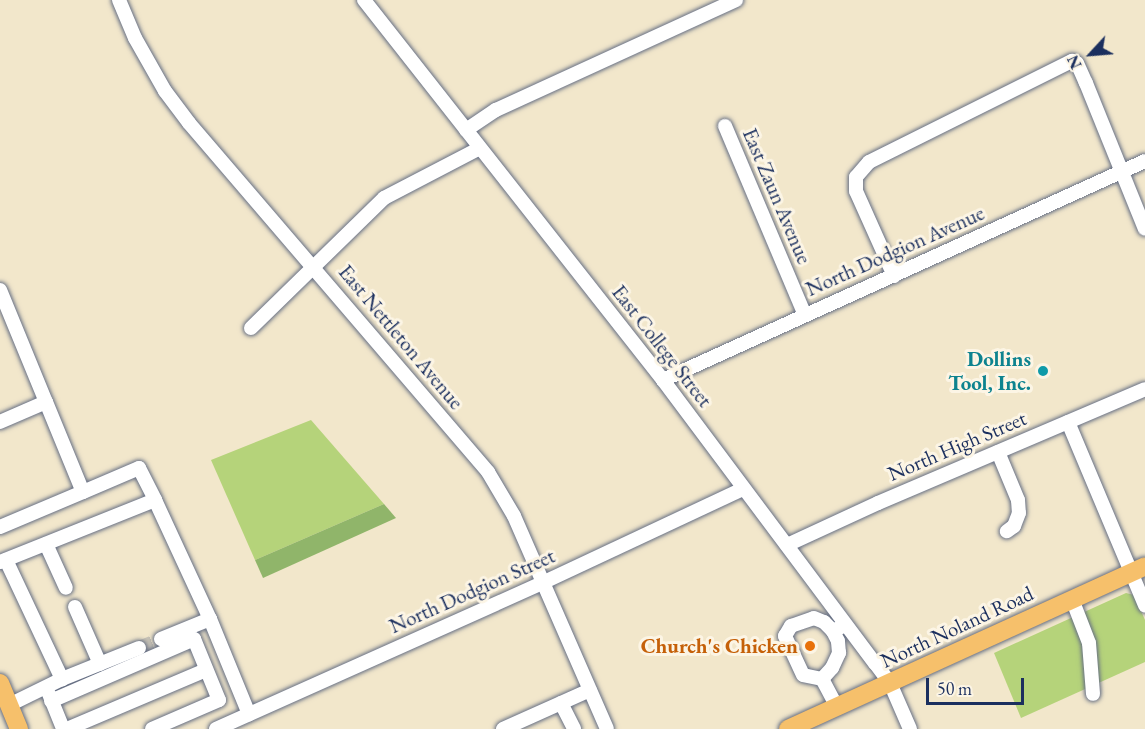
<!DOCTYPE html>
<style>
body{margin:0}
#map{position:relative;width:1145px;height:729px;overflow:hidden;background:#f2e7cb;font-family:"EB Garamond",serif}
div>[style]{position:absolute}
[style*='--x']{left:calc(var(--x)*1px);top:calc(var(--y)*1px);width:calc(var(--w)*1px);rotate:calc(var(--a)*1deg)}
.green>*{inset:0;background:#b5d37a}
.forest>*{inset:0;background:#90b56a}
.minor-tunnel>*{height:14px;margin-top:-7px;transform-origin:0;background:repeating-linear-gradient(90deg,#c7c2b5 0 14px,transparent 0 21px)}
.roads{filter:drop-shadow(0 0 2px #666f84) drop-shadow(0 0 2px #666f84)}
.minor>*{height:14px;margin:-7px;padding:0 7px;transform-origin:7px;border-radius:7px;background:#fff}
.major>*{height:18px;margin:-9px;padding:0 9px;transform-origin:9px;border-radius:9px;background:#f6c06b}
.dots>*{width:16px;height:16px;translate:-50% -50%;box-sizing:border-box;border:3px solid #fcf5e5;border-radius:50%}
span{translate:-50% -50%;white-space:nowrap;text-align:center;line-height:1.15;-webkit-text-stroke:6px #fcf5e5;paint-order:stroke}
.street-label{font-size:21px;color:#1b2f5e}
.culture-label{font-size:21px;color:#0d838f;font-weight:700}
.right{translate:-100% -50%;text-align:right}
.food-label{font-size:21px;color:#c56008;font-weight:700}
.north{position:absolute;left:1061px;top:24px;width:60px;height:60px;-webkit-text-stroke:4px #fcf5e5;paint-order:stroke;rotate:244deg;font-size:16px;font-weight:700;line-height:24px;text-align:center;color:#1b2f5e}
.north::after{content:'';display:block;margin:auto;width:21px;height:27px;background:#1b2f5e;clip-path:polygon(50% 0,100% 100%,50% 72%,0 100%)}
.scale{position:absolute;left:926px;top:678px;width:98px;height:27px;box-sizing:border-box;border:3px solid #1b2f5e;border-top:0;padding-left:8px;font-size:18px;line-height:21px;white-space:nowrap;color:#1b2f5e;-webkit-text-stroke:4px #fcf5e5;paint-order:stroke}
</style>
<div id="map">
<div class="green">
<div style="clip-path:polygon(311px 420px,384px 504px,255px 560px,211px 460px)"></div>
<div style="clip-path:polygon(1126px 593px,1134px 595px,1145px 620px,1145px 662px,1021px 718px,994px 653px)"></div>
</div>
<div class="forest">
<div style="clip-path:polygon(384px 504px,396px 518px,263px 578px,255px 560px)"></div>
</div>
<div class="minor-tunnel">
<div style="--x:139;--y:648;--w:24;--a:-22"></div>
</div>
<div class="roads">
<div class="minor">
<div style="--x:119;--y:0;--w:41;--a:67.2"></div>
<div style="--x:135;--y:38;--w:61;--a:60.5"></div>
<div style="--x:165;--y:91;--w:40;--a:53"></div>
<div style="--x:189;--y:123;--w:460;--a:49.4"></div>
<div style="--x:488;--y:472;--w:51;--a:59.4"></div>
<div style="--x:514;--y:516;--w:232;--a:66.4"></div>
<div style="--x:364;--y:0;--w:484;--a:51.8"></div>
<div style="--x:663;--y:380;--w:354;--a:53.2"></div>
<div style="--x:875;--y:663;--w:25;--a:53"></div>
<div style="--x:890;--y:683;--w:50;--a:66.5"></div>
<div style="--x:725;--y:126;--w:205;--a:67.1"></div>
<div style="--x:466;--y:130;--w:36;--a:-34"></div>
<div style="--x:496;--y:110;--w:264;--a:-24.6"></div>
<div style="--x:894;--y:276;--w:93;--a:-114.1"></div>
<div style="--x:856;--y:191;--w:14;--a:-90"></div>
<div style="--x:856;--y:177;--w:20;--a:-49"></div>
<div style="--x:869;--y:162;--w:227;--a:-26.5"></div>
<div style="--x:1072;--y:61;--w:5;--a:22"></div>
<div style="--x:1077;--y:63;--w:22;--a:66"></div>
<div style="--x:1086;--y:83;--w:157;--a:68"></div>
<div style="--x:0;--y:290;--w:121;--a:67.7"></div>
<div style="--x:46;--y:402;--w:50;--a:156.5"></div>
<div style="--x:251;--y:328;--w:186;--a:-44.3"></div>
<div style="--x:384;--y:198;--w:108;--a:-27.5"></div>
<div style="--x:663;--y:380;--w:529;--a:-24.43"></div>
<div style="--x:46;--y:402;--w:97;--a:67.7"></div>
<div style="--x:83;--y:492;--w:61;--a:-23.2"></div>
<div style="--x:139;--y:468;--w:36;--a:63"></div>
<div style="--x:1068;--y:422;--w:199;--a:67.2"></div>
<div style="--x:998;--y:452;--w:52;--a:67.4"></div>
<div style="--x:1018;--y:500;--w:13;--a:86"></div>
<div style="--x:1019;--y:513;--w:14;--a:111"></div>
<div style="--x:1014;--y:526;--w:9;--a:144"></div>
<div style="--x:0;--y:527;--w:90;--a:-22.9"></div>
<div style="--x:46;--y:544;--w:48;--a:65.6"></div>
<div style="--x:787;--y:545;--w:100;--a:-24.8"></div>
<div style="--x:878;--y:503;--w:290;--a:-23.1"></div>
<div style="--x:6;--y:560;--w:132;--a:64.8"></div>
<div style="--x:0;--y:562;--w:167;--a:-21.8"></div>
<div style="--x:155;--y:500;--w:131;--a:65.2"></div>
<div style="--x:210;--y:619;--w:103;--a:67.7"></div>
<div style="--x:1072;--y:599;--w:47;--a:68.9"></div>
<div style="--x:1089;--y:643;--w:51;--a:85.5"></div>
<div style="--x:75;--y:607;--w:62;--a:66.3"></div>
<div style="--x:161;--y:639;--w:53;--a:-22.2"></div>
<div style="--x:822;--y:679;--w:19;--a:-168"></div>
<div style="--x:803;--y:675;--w:43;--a:-114.8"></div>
<div style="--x:785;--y:636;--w:12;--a:-59"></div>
<div style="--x:791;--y:626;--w:24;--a:-19"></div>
<div style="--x:814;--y:618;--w:11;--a:22"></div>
<div style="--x:824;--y:622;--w:13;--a:45"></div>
<div style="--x:49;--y:694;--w:38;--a:68"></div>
<div style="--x:51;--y:701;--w:156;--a:-23.4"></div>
<div style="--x:194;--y:639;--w:66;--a:67.7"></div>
<div style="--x:219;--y:700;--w:73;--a:156.6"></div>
<div style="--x:561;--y:703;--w:29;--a:63"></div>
<div style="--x:9;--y:705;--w:59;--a:-26.1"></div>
<div style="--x:62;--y:679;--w:83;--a:-21.9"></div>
<div style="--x:837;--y:707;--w:32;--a:-118"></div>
<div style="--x:822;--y:679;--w:15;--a:-48"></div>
<div style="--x:832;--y:668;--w:17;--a:-65"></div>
<div style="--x:839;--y:653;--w:12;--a:-95"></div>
<div style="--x:838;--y:641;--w:11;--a:-117"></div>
<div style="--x:833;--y:631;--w:9;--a:-27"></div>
<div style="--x:67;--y:729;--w:151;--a:-23"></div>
<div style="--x:216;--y:729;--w:357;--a:-24.1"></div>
<div style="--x:542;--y:583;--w:222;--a:-25.1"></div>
<div style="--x:503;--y:729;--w:95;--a:-24.1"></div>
</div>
<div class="major">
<div style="--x:0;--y:683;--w:50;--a:67.6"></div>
<div style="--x:788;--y:729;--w:392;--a:-24.5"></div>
</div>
</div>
<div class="dots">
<div style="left:1043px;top:371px;background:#0f9aa8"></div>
<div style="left:810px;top:646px;background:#e8710a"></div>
</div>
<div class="street-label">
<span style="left:777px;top:196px;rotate:67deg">East Zaun Avenue</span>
<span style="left:895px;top:251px;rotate:-24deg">North Dodgion Avenue</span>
<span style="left:401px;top:337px;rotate:50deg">East Nettleton Avenue</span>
<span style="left:662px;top:346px;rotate:52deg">East College Street</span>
<span style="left:957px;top:446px;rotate:-23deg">North High Street</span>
<span style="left:472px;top:591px;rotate:-24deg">North Dodgion Street</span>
<span style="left:957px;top:627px;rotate:-25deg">North Noland Road</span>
</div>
<div class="culture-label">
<span class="right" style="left:1031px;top:371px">Dollins<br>Tool, Inc.</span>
</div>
<div class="food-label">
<span class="right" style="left:798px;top:646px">Church's Chicken</span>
</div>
<div class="north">N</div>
<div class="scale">50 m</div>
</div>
